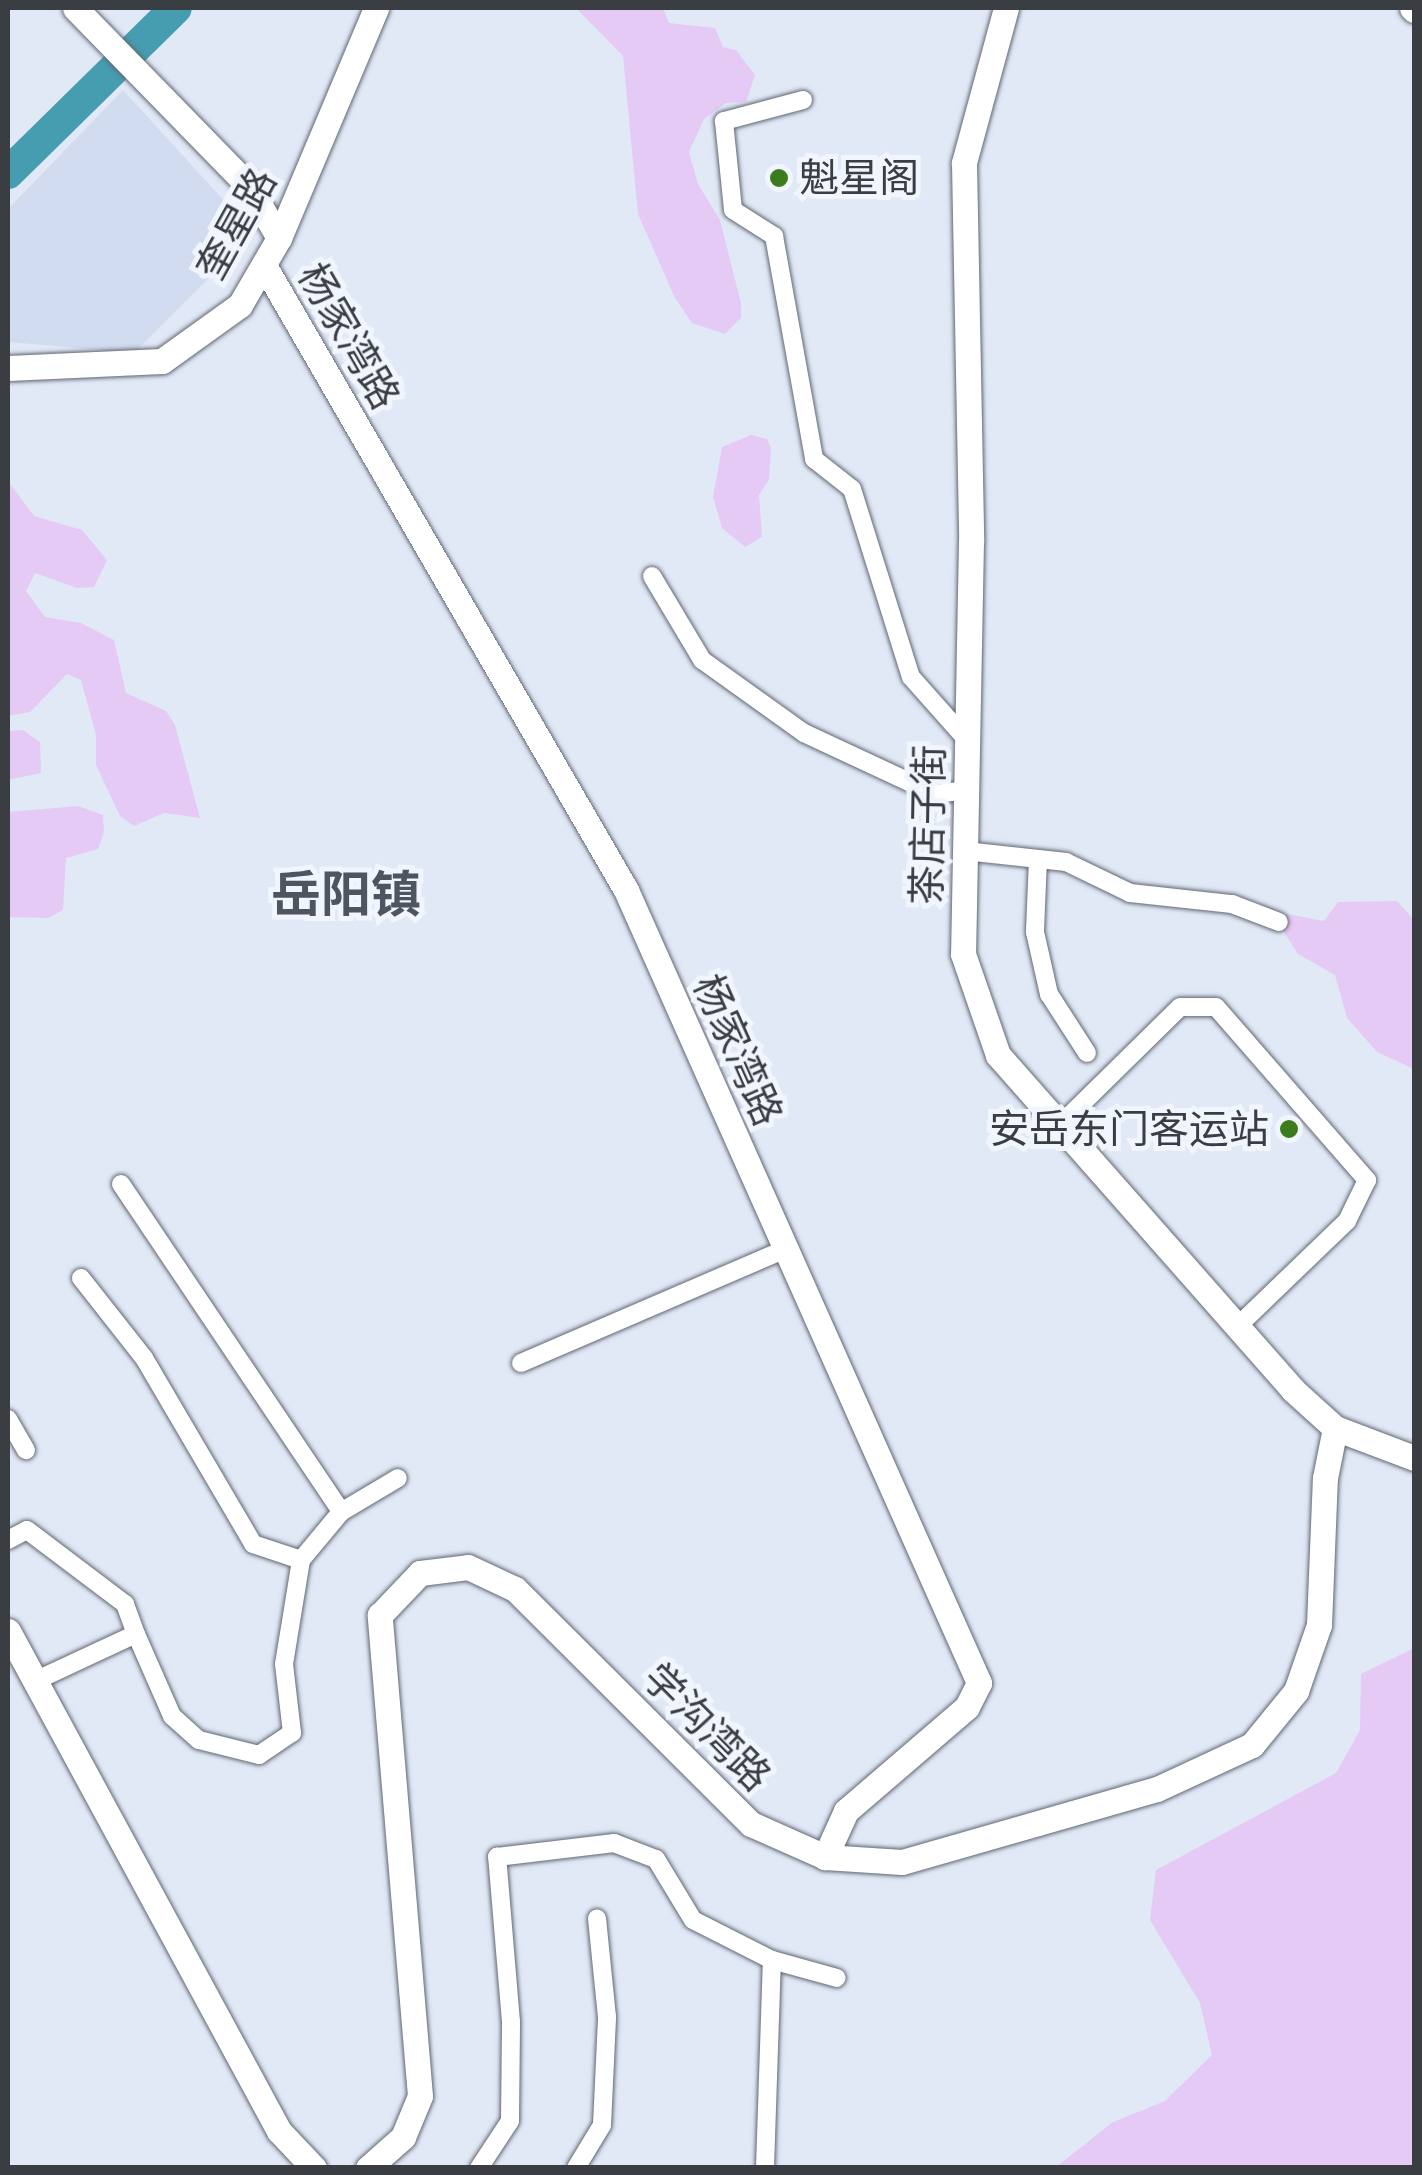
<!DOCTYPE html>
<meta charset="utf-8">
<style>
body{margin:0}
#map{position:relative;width:1422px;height:2175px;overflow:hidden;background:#e1e9f6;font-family:Jost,"Noto Sans SC",sans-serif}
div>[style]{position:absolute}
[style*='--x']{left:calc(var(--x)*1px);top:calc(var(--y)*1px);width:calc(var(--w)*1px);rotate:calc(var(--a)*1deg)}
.built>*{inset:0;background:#d1dcf0}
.green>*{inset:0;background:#e5caf5}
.river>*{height:32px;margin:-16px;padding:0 16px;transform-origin:16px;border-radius:16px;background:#459daf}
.roads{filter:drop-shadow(0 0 2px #616773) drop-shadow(0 0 2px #616773)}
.street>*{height:18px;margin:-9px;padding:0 9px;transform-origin:9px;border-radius:9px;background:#fff}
.secondary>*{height:25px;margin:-12.5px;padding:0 12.5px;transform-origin:12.5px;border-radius:12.5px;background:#fff}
.dots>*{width:28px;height:28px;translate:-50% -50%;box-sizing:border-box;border:5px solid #f1f6fe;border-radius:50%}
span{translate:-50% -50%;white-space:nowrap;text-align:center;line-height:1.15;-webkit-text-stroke:10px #f1f6fe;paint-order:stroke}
.poi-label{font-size:40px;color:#3a3d42}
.left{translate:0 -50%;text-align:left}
.right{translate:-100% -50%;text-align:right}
.street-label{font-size:40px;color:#3a3d42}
.district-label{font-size:50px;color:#4f5560;font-weight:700}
.frame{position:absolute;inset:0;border:10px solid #3a3d42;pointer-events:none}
</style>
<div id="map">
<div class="built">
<div style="clip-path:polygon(123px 90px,239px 217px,229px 258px,134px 353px,8px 342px,8px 209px)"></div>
</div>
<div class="green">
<div style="clip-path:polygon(576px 8px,663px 8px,669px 23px,715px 28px,723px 47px,736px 50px,755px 75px,746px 102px,726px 103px,704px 119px,689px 152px,698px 184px,720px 220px,741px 303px,741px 318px,725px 334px,692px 323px,675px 298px,638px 214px,623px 56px)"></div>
<div style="clip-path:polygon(751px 435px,767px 439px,771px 448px,769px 479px,759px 495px,762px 537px,745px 547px,722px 528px,713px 497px,722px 447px)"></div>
<div style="clip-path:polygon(8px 481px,34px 516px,82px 530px,107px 560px,94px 587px,77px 588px,35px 573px,26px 591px,45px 617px,81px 623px,114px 640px,126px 693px,166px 711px,175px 725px,200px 818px,164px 813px,134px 826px,120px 816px,96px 765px,96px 735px,81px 680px,67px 674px,30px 712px,8px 716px)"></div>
<div style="clip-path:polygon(23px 730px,40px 742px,41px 773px,8px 780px,8px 731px)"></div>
<div style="clip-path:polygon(78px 806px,103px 815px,104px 832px,98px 849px,66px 858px,63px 910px,48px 918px,8px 917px,8px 812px)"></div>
<div style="clip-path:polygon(1397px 901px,1414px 920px,1414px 1069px,1377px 1052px,1347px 1018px,1335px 975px,1298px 954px,1278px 923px,1287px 914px,1324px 921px,1338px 902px)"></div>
<div style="clip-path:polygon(1414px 1648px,1412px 2167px,1056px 2167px,1113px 2122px,1165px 2101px,1212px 2055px,1200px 2003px,1150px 1920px,1156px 1870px,1336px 1773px,1360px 1730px,1361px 1674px)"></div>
</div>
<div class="river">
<div style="--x:8;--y:173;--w:235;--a:-44.5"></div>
</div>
<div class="roads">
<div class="street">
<div style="--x:803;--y:100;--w:82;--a:165.1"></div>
<div style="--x:724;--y:121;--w:89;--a:84.2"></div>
<div style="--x:733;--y:210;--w:49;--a:32.4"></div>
<div style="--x:774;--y:236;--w:227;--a:79.8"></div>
<div style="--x:814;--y:459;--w:48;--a:38.3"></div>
<div style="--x:852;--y:489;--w:197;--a:72.6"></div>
<div style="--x:911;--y:677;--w:84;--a:48.4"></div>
<div style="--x:652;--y:576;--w:98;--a:59.2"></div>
<div style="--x:702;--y:660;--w:125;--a:35.6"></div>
<div style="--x:804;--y:733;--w:145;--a:25"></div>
<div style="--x:935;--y:794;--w:31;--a:-7"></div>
<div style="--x:965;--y:851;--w:102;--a:6.2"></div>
<div style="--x:1066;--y:862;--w:71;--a:25.8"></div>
<div style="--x:1130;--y:893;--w:103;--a:6.2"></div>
<div style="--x:1232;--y:904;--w:50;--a:21"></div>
<div style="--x:1038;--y:859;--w:73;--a:92.4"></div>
<div style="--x:1035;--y:932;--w:64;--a:77.3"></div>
<div style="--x:1049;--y:994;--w:70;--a:57.2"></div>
<div style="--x:1060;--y:1125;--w:168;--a:-44.5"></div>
<div style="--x:1180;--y:1007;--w:36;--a:0"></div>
<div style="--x:1216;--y:1007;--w:230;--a:48.9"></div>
<div style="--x:1367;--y:1180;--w:46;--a:116"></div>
<div style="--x:1347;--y:1221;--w:150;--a:136.1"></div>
<div style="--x:121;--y:1184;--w:395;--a:56.1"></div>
<div style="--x:81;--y:1278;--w:102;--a:51.8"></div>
<div style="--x:144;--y:1358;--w:216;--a:59.6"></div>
<div style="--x:253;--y:1544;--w:51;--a:18.4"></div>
<div style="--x:521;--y:1363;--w:288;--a:-23.3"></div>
<div style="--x:8;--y:1419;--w:36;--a:60"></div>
<div style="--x:8;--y:1540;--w:21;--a:-28"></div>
<div style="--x:27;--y:1530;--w:123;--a:37.1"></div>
<div style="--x:125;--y:1604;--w:32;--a:70"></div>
<div style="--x:35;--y:1681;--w:111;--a:-25"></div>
<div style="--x:136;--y:1634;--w:90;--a:66.3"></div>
<div style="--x:172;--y:1716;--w:36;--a:42"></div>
<div style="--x:199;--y:1740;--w:62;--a:14"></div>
<div style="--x:259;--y:1755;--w:40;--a:-34"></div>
<div style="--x:292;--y:1733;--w:69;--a:-96.6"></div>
<div style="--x:284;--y:1664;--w:105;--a:-80.7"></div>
<div style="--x:301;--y:1560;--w:62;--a:-50.2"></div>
<div style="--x:341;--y:1512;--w:66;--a:-30.8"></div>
<div style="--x:479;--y:2168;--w:56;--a:-56.6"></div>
<div style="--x:510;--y:2121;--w:99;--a:-89.4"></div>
<div style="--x:511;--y:2022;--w:166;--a:-94.8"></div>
<div style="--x:497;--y:1857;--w:118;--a:-6.8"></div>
<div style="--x:614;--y:1843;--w:45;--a:20.9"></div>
<div style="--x:656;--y:1859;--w:71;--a:58.8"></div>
<div style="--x:693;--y:1920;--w:89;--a:26.9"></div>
<div style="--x:772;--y:1960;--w:67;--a:15.5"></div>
<div style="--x:576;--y:2168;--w:50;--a:-58.8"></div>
<div style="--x:602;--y:2125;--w:108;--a:-87.3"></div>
<div style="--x:607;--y:2017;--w:99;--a:-95.8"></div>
<div style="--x:765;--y:2168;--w:208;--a:-88.1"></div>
</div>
<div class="secondary">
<div style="--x:75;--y:8;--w:248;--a:45.7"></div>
<div style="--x:248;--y:185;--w:61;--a:59.7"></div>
<div style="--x:1006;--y:8;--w:161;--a:105.2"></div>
<div style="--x:964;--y:163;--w:378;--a:88.9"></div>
<div style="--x:971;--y:541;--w:413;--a:91.1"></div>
<div style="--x:963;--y:954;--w:107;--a:70.9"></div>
<div style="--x:998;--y:1055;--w:446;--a:48.6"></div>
<div style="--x:1293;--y:1390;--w:57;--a:42.1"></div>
<div style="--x:1335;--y:1428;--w:85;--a:20.8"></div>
<div style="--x:1412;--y:8;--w:3;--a:45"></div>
<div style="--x:265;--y:267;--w:720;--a:59.91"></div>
<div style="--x:626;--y:890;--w:868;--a:66"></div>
<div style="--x:979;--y:1683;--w:27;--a:117"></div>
<div style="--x:967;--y:1707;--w:160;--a:139.3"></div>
<div style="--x:846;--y:1811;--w:51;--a:114.5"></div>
<div style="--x:8;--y:368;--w:154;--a:-2.6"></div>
<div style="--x:162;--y:361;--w:96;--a:-35.7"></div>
<div style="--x:240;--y:305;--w:78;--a:-59.8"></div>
<div style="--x:279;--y:238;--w:250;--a:-67.1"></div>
<div style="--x:8;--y:1631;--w:569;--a:61.54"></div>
<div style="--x:279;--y:2131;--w:51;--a:46.6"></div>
<div style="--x:368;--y:2168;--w:47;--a:-41.5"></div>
<div style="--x:403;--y:2137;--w:44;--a:-67.5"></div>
<div style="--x:420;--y:2096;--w:483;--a:-94.8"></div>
<div style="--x:380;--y:1615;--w:58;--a:-46.4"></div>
<div style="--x:420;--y:1573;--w:48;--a:-7.1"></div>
<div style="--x:468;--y:1567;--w:52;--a:25.1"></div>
<div style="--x:515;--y:1589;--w:333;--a:44.9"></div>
<div style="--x:751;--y:1824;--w:81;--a:24"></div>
<div style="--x:825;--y:1857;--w:77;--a:3.7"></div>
<div style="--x:902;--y:1862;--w:265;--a:-16"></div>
<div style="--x:1157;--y:1789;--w:105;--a:-24.9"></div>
<div style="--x:1252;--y:1745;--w:70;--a:-50.8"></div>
<div style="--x:1296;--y:1691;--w:70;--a:-70.8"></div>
<div style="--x:1319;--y:1625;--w:147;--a:-87.7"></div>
<div style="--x:1325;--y:1478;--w:51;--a:-78.7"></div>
</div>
</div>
<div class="dots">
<div style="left:779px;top:178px;background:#3c7c1b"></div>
<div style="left:1289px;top:1129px;background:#3c7c1b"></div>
</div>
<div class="poi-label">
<span class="left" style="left:799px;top:178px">魁星阁</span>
<span class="right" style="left:1269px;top:1129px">安岳东门客运站</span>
</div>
<div class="street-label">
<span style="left:236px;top:224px;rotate:-61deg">奎星路</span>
<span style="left:349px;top:336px;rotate:60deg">杨家湾路</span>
<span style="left:928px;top:825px;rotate:-89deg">茶店子街</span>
<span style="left:738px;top:1050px;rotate:66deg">杨家湾路</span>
<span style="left:707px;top:1727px;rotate:45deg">学沟湾路</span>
</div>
<div class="district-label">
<span style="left:346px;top:895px">岳阳镇</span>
</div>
<div class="frame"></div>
</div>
